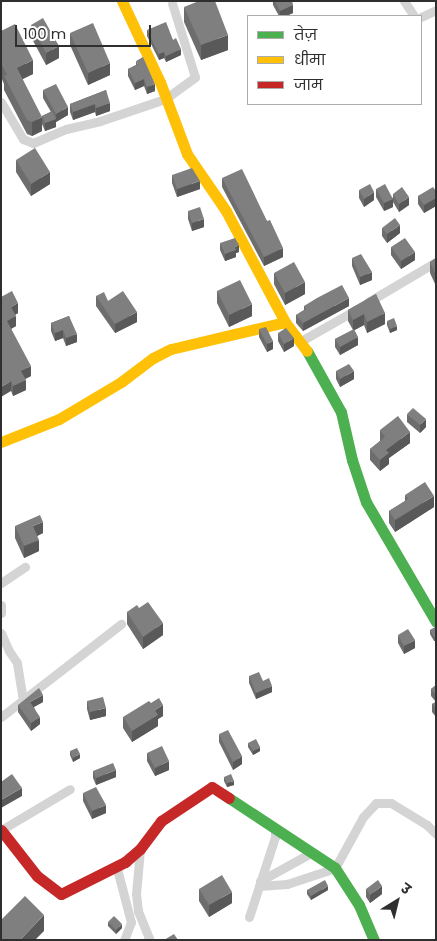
<!DOCTYPE html>
<meta charset="utf-8">
<style>
body{margin:0}
#map{position:relative;width:437px;height:941px;overflow:hidden;background:#fff;font-family:Poppins,"Noto Sans Devanagari",sans-serif}
div>[style]{position:absolute}
[style*='--x']{left:calc(var(--x)*1px);top:calc(var(--y)*1px);width:calc(var(--w)*1px);rotate:calc(var(--a)*1deg)}
.street>*{height:9px;margin:-4.5px;padding:0 4.5px;transform-origin:4.5px;border-radius:4.5px;background:#d4d4d4}
.fast>*{height:11px;margin:-5.5px;padding:0 5.5px;transform-origin:5.5px;border-radius:5.5px;background:#4caf50}
.slow>*{height:11px;margin:-5.5px;padding:0 5.5px;transform-origin:5.5px;border-radius:5.5px;background:#ffc107}
.jam>*{height:11px;margin:-5.5px;padding:0 5.5px;transform-origin:5.5px;border-radius:5.5px;background:#c62828}
.wall>*{inset:0;background:#6d6d6d}
.shaded-wall>*{inset:0;background:#595959}
.building>*{inset:0;background:#7f7f7f}
span{translate:-50% -50%;white-space:nowrap;text-align:center;line-height:1.15;-webkit-text-stroke:5px #fff;paint-order:stroke}
.frame{position:absolute;inset:0;border:2px solid #2f2f2f;pointer-events:none}
.legend{position:absolute;left:247px;top:15px;width:175px;height:90px;box-sizing:border-box;background:#fff;border:1px solid #acacac;margin:0;padding:6px 9px;list-style:none;font-size:15px;color:#2f2f2f}
.legend li{display:flex;align-items:center;gap:10px;height:25px}
.legend b{width:25px;border:1px solid #acacac}
.north{position:absolute;left:372px;top:876px;width:50px;height:50px;-webkit-text-stroke:4px #fff;paint-order:stroke;rotate:36deg;font-size:14px;font-weight:700;line-height:20px;text-align:center;color:#2f2f2f}
.north::after{content:'';display:block;margin:auto;width:18px;height:22px;background:#2f2f2f;clip-path:polygon(50% 0,100% 100%,50% 72%,0 100%)}
.scale{position:absolute;left:15px;top:25px;width:136px;height:22px;box-sizing:border-box;border:2px solid #2f2f2f;border-top:0;padding-left:6px;font-size:15px;line-height:18px;white-space:nowrap;color:#2f2f2f;-webkit-text-stroke:4px #fff;paint-order:stroke}
</style>
<div id="map">
<div class="street">
<div style="--x:404;--y:1;--w:18;--a:56"></div>
<div style="--x:421;--y:17;--w:17;--a:-25"></div>
<div style="--x:1;--y:102;--w:43;--a:59.3"></div>
<div style="--x:23;--y:139;--w:11;--a:22"></div>
<div style="--x:33;--y:143;--w:36;--a:-23"></div>
<div style="--x:66;--y:129;--w:35;--a:-13"></div>
<div style="--x:100;--y:121;--w:69;--a:-18.7"></div>
<div style="--x:165;--y:99;--w:37;--a:-36"></div>
<div style="--x:195;--y:77;--w:77;--a:-107.3"></div>
<div style="--x:368;--y:302;--w:79;--a:-30.5"></div>
<div style="--x:301;--y:341;--w:64;--a:-29.7"></div>
<div style="--x:1;--y:583;--w:29;--a:-34"></div>
<div style="--x:1;--y:605;--w:8;--a:90"></div>
<div style="--x:1;--y:633;--w:20;--a:66"></div>
<div style="--x:9;--y:651;--w:14;--a:56"></div>
<div style="--x:17;--y:663;--w:37;--a:81"></div>
<div style="--x:1;--y:717;--w:152;--a:-37.8"></div>
<div style="--x:1;--y:830;--w:80;--a:-30.7"></div>
<div style="--x:140;--y:849;--w:45;--a:95.1"></div>
<div style="--x:136;--y:894;--w:17;--a:83"></div>
<div style="--x:138;--y:911;--w:29;--a:68"></div>
<div style="--x:149;--y:938;--w:2;--a:117"></div>
<div style="--x:116;--y:865;--w:59;--a:75.3"></div>
<div style="--x:131;--y:922;--w:19;--a:111"></div>
<div style="--x:260;--y:881;--w:58;--a:-28.8"></div>
<div style="--x:259;--y:886;--w:28;--a:-4"></div>
<div style="--x:287;--y:884;--w:51;--a:-18.4"></div>
<div style="--x:335;--y:868;--w:58;--a:-61.2"></div>
<div style="--x:363;--y:817;--w:19;--a:-47"></div>
<div style="--x:376;--y:803;--w:15;--a:0"></div>
<div style="--x:391;--y:803;--w:42;--a:31.4"></div>
<div style="--x:427;--y:825;--w:13;--a:45"></div>
<div style="--x:249;--y:917;--w:84;--a:-72"></div>
<div style="--x:275;--y:837;--w:9;--a:-90"></div>
</div>
<div class="fast">
<div style="--x:307;--y:351;--w:70;--a:60.9"></div>
<div style="--x:341;--y:412;--w:49;--a:77.1"></div>
<div style="--x:352;--y:460;--w:44;--a:71.6"></div>
<div style="--x:366;--y:502;--w:139;--a:59.7"></div>
<div style="--x:229;--y:798;--w:127;--a:33.4"></div>
<div style="--x:335;--y:868;--w:44;--a:57"></div>
<div style="--x:359;--y:905;--w:38;--a:67"></div>
</div>
<div class="slow">
<div style="--x:122;--y:1;--w:89;--a:64.9"></div>
<div style="--x:160;--y:82;--w:77;--a:69.4"></div>
<div style="--x:187;--y:154;--w:69;--a:55.6"></div>
<div style="--x:226;--y:211;--w:126;--a:62"></div>
<div style="--x:285;--y:322;--w:36;--a:53"></div>
<div style="--x:1;--y:442;--w:62;--a:-21.6"></div>
<div style="--x:59;--y:419;--w:72;--a:-30.8"></div>
<div style="--x:121;--y:382;--w:40;--a:-37"></div>
<div style="--x:153;--y:358;--w:20;--a:-27"></div>
<div style="--x:171;--y:349;--w:117;--a:-13.3"></div>
</div>
<div class="jam">
<div style="--x:1;--y:830;--w:58;--a:52"></div>
<div style="--x:37;--y:876;--w:30;--a:37"></div>
<div style="--x:61;--y:894;--w:72;--a:-26.6"></div>
<div style="--x:125;--y:862;--w:20;--a:-41"></div>
<div style="--x:140;--y:849;--w:35;--a:-53"></div>
<div style="--x:161;--y:821;--w:61;--a:-33.7"></div>
<div style="--x:212;--y:787;--w:20;--a:33"></div>
</div>
<div class="wall">
<div style="clip-path:polygon(273px 1px,292px 1px,293px 13px,286px 16px,279px 16px,273px 5px)"></div>
<div style="clip-path:polygon(184px 7px,228px 50px,201px 60px,184px 22px)"></div>
<div style="clip-path:polygon(31px 25px,59px 58px,46px 65px,31px 37px)"></div>
<div style="clip-path:polygon(147px 30px,173px 40px,181px 55px,166px 62px,164px 58px,159px 60px,147px 36px)"></div>
<div style="clip-path:polygon(1px 31px,33px 74px,22px 79px,42px 131px,32px 136px,27px 134px,4px 90px,4px 84px,1px 77px)"></div>
<div style="clip-path:polygon(70px 33px,110px 75px,88px 85px,70px 45px)"></div>
<div style="clip-path:polygon(136px 61px,155px 91px,147px 94px,144px 86px,135px 90px,128px 76px,128px 69px,136px 65px)"></div>
<div style="clip-path:polygon(43px 90px,68px 115px,56px 122px,56px 127px,45px 131px,42px 124px,42px 116px,51px 112px,43px 98px)"></div>
<div style="clip-path:polygon(106px 90px,110px 111px,96px 116px,95px 112px,73px 120px,70px 112px,70px 104px)"></div>
<div style="clip-path:polygon(16px 160px,50px 184px,31px 196px,16px 172px)"></div>
<div style="clip-path:polygon(172px 175px,200px 189px,177px 197px,172px 183px)"></div>
<div style="clip-path:polygon(222px 178px,267px 221px,283px 257px,264px 266px,222px 187px)"></div>
<div style="clip-path:polygon(376px 189px,393px 198px,393px 194px,409px 205px,399px 212px,393px 202px,393px 207px,384px 211px,376px 197px)"></div>
<div style="clip-path:polygon(359px 190px,374px 200px,364px 207px,359px 198px)"></div>
<div style="clip-path:polygon(436px 191px,436px 206px,424px 213px,418px 204px,418px 196px)"></div>
<div style="clip-path:polygon(188px 211px,204px 227px,192px 231px,188px 219px)"></div>
<div style="clip-path:polygon(382px 228px,400px 233px,387px 243px,382px 236px)"></div>
<div style="clip-path:polygon(220px 243px,239px 252px,236px 253px,236px 257px,225px 261px,220px 250px)"></div>
<div style="clip-path:polygon(391px 247px,415px 260px,401px 269px,391px 255px)"></div>
<div style="clip-path:polygon(352px 258px,372px 280px,360px 285px,352px 266px)"></div>
<div style="clip-path:polygon(436px 258px,436px 286px,430px 273px,430px 262px)"></div>
<div style="clip-path:polygon(274px 273px,305px 294px,285px 305px,274px 284px)"></div>
<div style="clip-path:polygon(217px 291px,252px 316px,229px 327px,217px 303px)"></div>
<div style="clip-path:polygon(376px 294px,385px 324px,367px 333px,364px 325px,354px 330px,358px 345px,340px 355px,335px 347px,335px 339px,353px 330px,348px 321px,348px 310px)"></div>
<div style="clip-path:polygon(96px 296px,108px 301px,137px 322px,115px 333px,96px 306px)"></div>
<div style="clip-path:polygon(1px 297px,18px 313px,15px 315px,16px 326px,11px 329px,31px 376px,25px 379px,26px 390px,13px 396px,11px 391px)"></div>
<div style="clip-path:polygon(304px 306px,349px 306px,303px 331px,296px 323px,296px 315px,304px 310px)"></div>
<div style="clip-path:polygon(69px 316px,77px 342px,66px 346px,63px 338px,55px 341px,51px 331px,51px 323px)"></div>
<div style="clip-path:polygon(387px 321px,397px 330px,390px 333px,387px 325px)"></div>
<div style="clip-path:polygon(259px 329px,273px 349px,267px 352px,259px 337px)"></div>
<div style="clip-path:polygon(278px 333px,294px 346px,284px 352px,278px 341px)"></div>
<div style="clip-path:polygon(336px 371px,354px 379px,340px 387px,336px 379px)"></div>
<div style="clip-path:polygon(407px 414px,426px 427px,420px 433px,407px 422px)"></div>
<div style="clip-path:polygon(380px 430px,410px 443px,389px 458px,389px 464px,380px 471px,370px 460px,370px 449px,380px 441px)"></div>
<div style="clip-path:polygon(405px 495px,434px 507px,395px 532px,389px 523px,389px 511px,405px 501px)"></div>
<div style="clip-path:polygon(15px 526px,43px 533px,37px 536px,39px 551px,24px 558px,15px 538px)"></div>
<div style="clip-path:polygon(139px 608px,163px 635px,143px 649px,127px 624px,127px 612px)"></div>
<div style="clip-path:polygon(436px 627px,436px 641px,434px 641px,430px 634px,430px 630px)"></div>
<div style="clip-path:polygon(398px 635px,415px 648px,404px 654px,398px 643px)"></div>
<div style="clip-path:polygon(249px 676px,263px 681px,272px 692px,256px 699px,249px 683px)"></div>
<div style="clip-path:polygon(436px 685px,436px 717px,432px 712px,432px 704px,436px 702px,431px 696px,431px 689px)"></div>
<div style="clip-path:polygon(87px 701px,106px 716px,90px 720px,87px 709px)"></div>
<div style="clip-path:polygon(43px 702px,34px 707px,40px 724px,31px 731px,18px 712px,18px 705px)"></div>
<div style="clip-path:polygon(163px 716px,158px 719px,158px 726px,132px 742px,123px 728px,123px 717px)"></div>
<div style="clip-path:polygon(219px 734px,242px 764px,233px 770px,219px 742px)"></div>
<div style="clip-path:polygon(248px 743px,260px 751px,253px 755px,248px 747px)"></div>
<div style="clip-path:polygon(70px 751px,80px 758px,73px 762px,70px 755px)"></div>
<div style="clip-path:polygon(147px 753px,169px 770px,155px 776px,147px 761px)"></div>
<div style="clip-path:polygon(93px 771px,116px 777px,96px 785px,93px 778px)"></div>
<div style="clip-path:polygon(224px 777px,234px 785px,227px 787px,224px 781px)"></div>
<div style="clip-path:polygon(83px 793px,106px 813px,92px 819px,83px 801px)"></div>
<div style="clip-path:polygon(199px 889px,232px 903px,209px 917px,199px 901px)"></div>
<div style="clip-path:polygon(366px 889px,382px 894px,370px 903px,366px 897px)"></div>
<div style="clip-path:polygon(307px 890px,328px 890px,311px 900px,307px 894px)"></div>
<div style="clip-path:polygon(108px 922px,122px 928px,116px 934px,108px 926px)"></div>
</div>
<div class="shaded-wall">
<div style="clip-path:polygon(293px 5px,293px 13px,286px 16px,280px 16px,280px 11px)"></div>
<div style="clip-path:polygon(228px 35px,228px 50px,201px 60px,201px 45px)"></div>
<div style="clip-path:polygon(59px 46px,59px 58px,46px 65px,46px 53px)"></div>
<div style="clip-path:polygon(181px 49px,181px 55px,166px 62px,166px 56px)"></div>
<div style="clip-path:polygon(164px 52px,164px 58px,159px 60px,159px 54px)"></div>
<div style="clip-path:polygon(33px 60px,33px 74px,17px 82px,17px 68px)"></div>
<div style="clip-path:polygon(110px 63px,110px 75px,88px 85px,88px 73px)"></div>
<div style="clip-path:polygon(144px 79px,144px 86px,135px 90px,135px 83px)"></div>
<div style="clip-path:polygon(155px 84px,155px 91px,147px 94px,147px 87px)"></div>
<div style="clip-path:polygon(110px 103px,110px 111px,96px 116px,96px 108px)"></div>
<div style="clip-path:polygon(95px 104px,95px 112px,73px 120px,73px 112px)"></div>
<div style="clip-path:polygon(68px 107px,68px 115px,56px 122px,56px 127px,45px 131px,45px 123px,56px 119px,56px 114px)"></div>
<div style="clip-path:polygon(42px 117px,42px 131px,32px 136px,32px 122px)"></div>
<div style="clip-path:polygon(50px 172px,50px 184px,31px 196px,31px 184px)"></div>
<div style="clip-path:polygon(200px 181px,200px 189px,177px 197px,177px 189px)"></div>
<div style="clip-path:polygon(374px 192px,374px 200px,364px 207px,364px 199px)"></div>
<div style="clip-path:polygon(409px 197px,409px 205px,399px 212px,399px 204px)"></div>
<div style="clip-path:polygon(436px 198px,436px 206px,424px 213px,424px 205px)"></div>
<div style="clip-path:polygon(393px 199px,393px 207px,384px 211px,384px 203px)"></div>
<div style="clip-path:polygon(204px 219px,204px 227px,192px 231px,192px 223px)"></div>
<div style="clip-path:polygon(400px 225px,400px 233px,387px 243px,387px 234px)"></div>
<div style="clip-path:polygon(239px 245px,239px 252px,236px 253px,236px 257px,225px 261px,225px 254px,235px 247px)"></div>
<div style="clip-path:polygon(283px 248px,283px 257px,264px 266px,264px 257px)"></div>
<div style="clip-path:polygon(415px 252px,415px 260px,401px 269px,401px 261px)"></div>
<div style="clip-path:polygon(372px 272px,372px 280px,360px 285px,360px 277px)"></div>
<div style="clip-path:polygon(305px 282px,305px 294px,285px 305px,285px 293px)"></div>
<div style="clip-path:polygon(349px 298px,349px 306px,303px 331px,303px 323px)"></div>
<div style="clip-path:polygon(18px 303px,18px 313px,11px 317px,11px 307px)"></div>
<div style="clip-path:polygon(252px 304px,252px 316px,229px 327px,229px 315px)"></div>
<div style="clip-path:polygon(137px 312px,137px 322px,115px 333px,115px 324px)"></div>
<div style="clip-path:polygon(385px 313px,385px 324px,367px 333px,367px 322px)"></div>
<div style="clip-path:polygon(364px 314px,364px 325px,353px 331px,353px 320px)"></div>
<div style="clip-path:polygon(16px 316px,16px 326px,7px 331px,7px 321px)"></div>
<div style="clip-path:polygon(397px 326px,397px 330px,390px 333px,390px 329px)"></div>
<div style="clip-path:polygon(63px 330px,63px 338px,55px 341px,55px 333px)"></div>
<div style="clip-path:polygon(77px 334px,77px 342px,66px 346px,66px 338px)"></div>
<div style="clip-path:polygon(358px 337px,358px 345px,340px 355px,340px 347px)"></div>
<div style="clip-path:polygon(294px 338px,294px 346px,284px 352px,284px 344px)"></div>
<div style="clip-path:polygon(273px 341px,273px 349px,267px 352px,267px 344px)"></div>
<div style="clip-path:polygon(31px 366px,31px 376px,21px 381px,21px 371px)"></div>
<div style="clip-path:polygon(354px 371px,354px 379px,340px 387px,340px 379px)"></div>
<div style="clip-path:polygon(26px 380px,26px 390px,13px 396px,13px 386px)"></div>
<div style="clip-path:polygon(11px 381px,11px 391px,1px 397px,1px 387px)"></div>
<div style="clip-path:polygon(426px 419px,426px 427px,420px 433px,420px 425px)"></div>
<div style="clip-path:polygon(410px 432px,410px 443px,389px 458px,389px 464px,380px 471px,380px 460px,386px 450px)"></div>
<div style="clip-path:polygon(434px 496px,434px 507px,395px 532px,395px 520px)"></div>
<div style="clip-path:polygon(43px 522px,43px 533px,33px 538px,33px 526px)"></div>
<div style="clip-path:polygon(39px 540px,39px 551px,24px 558px,24px 546px)"></div>
<div style="clip-path:polygon(163px 623px,163px 635px,143px 649px,143px 637px)"></div>
<div style="clip-path:polygon(415px 640px,415px 648px,404px 654px,404px 646px)"></div>
<div style="clip-path:polygon(272px 686px,272px 692px,256px 699px,256px 693px)"></div>
<div style="clip-path:polygon(43px 695px,43px 702px,30px 709px,30px 702px)"></div>
<div style="clip-path:polygon(163px 705px,163px 716px,158px 719px,158px 726px,132px 742px,132px 731px,155px 710px)"></div>
<div style="clip-path:polygon(106px 708px,106px 716px,90px 720px,90px 712px)"></div>
<div style="clip-path:polygon(40px 717px,40px 724px,31px 731px,31px 723px)"></div>
<div style="clip-path:polygon(260px 747px,260px 751px,253px 755px,253px 751px)"></div>
<div style="clip-path:polygon(80px 754px,80px 758px,73px 762px,73px 758px)"></div>
<div style="clip-path:polygon(242px 756px,242px 764px,233px 770px,233px 762px)"></div>
<div style="clip-path:polygon(169px 761px,169px 770px,155px 776px,155px 768px)"></div>
<div style="clip-path:polygon(116px 770px,116px 777px,96px 785px,96px 778px)"></div>
<div style="clip-path:polygon(234px 781px,234px 785px,227px 787px,227px 783px)"></div>
<div style="clip-path:polygon(22px 788px,22px 796px,1px 808px,1px 800px)"></div>
<div style="clip-path:polygon(106px 805px,106px 813px,92px 819px,92px 811px)"></div>
<div style="clip-path:polygon(328px 886px,328px 890px,311px 900px,311px 896px)"></div>
<div style="clip-path:polygon(382px 886px,382px 894px,370px 903px,370px 895px)"></div>
<div style="clip-path:polygon(232px 892px,232px 903px,209px 917px,209px 905px)"></div>
<div style="clip-path:polygon(44px 915px,44px 931px,35px 940px,20px 940px)"></div>
<div style="clip-path:polygon(122px 924px,122px 928px,116px 934px,116px 930px)"></div>
</div>
<div class="building">
<div style="clip-path:polygon(199px 1px,215px 1px,228px 35px,201px 45px,184px 7px)"></div>
<div style="clip-path:polygon(275px 1px,292px 1px,293px 5px,280px 11px)"></div>
<div style="clip-path:polygon(43px 18px,59px 46px,46px 53px,31px 25px)"></div>
<div style="clip-path:polygon(166px 22px,173px 40px,176px 38px,181px 49px,166px 56px,164px 52px,159px 54px,147px 30px)"></div>
<div style="clip-path:polygon(93px 23px,110px 63px,88px 73px,70px 33px)"></div>
<div style="clip-path:polygon(15px 24px,33px 60px,17px 68px,42px 117px,32px 122px,27px 120px,4px 76px,7px 75px,1px 63px,1px 31px)"></div>
<div style="clip-path:polygon(143px 57px,155px 84px,147px 87px,144px 79px,135px 83px,128px 69px,138px 64px,136px 61px)"></div>
<div style="clip-path:polygon(56px 84px,68px 107px,56px 114px,43px 90px)"></div>
<div style="clip-path:polygon(106px 90px,110px 103px,96px 108px,95px 104px,73px 112px,70px 104px)"></div>
<div style="clip-path:polygon(52px 111px,56px 119px,45px 123px,42px 116px)"></div>
<div style="clip-path:polygon(35px 148px,50px 172px,31px 184px,16px 160px)"></div>
<div style="clip-path:polygon(192px 168px,200px 181px,177px 189px,172px 175px)"></div>
<div style="clip-path:polygon(242px 169px,267px 221px,270px 220px,283px 248px,264px 257px,222px 178px)"></div>
<div style="clip-path:polygon(370px 184px,374px 192px,364px 199px,359px 190px)"></div>
<div style="clip-path:polygon(385px 184px,393px 199px,384px 203px,376px 189px)"></div>
<div style="clip-path:polygon(402px 187px,409px 197px,399px 204px,393px 194px)"></div>
<div style="clip-path:polygon(433px 187px,436px 191px,436px 198px,424px 205px,418px 196px)"></div>
<div style="clip-path:polygon(200px 207px,204px 219px,192px 223px,188px 211px)"></div>
<div style="clip-path:polygon(395px 218px,400px 225px,387px 234px,382px 228px)"></div>
<div style="clip-path:polygon(235px 238px,239px 245px,235px 247px,236px 250px,225px 254px,220px 243px)"></div>
<div style="clip-path:polygon(405px 238px,415px 252px,401px 261px,391px 247px)"></div>
<div style="clip-path:polygon(361px 254px,372px 272px,360px 277px,352px 258px)"></div>
<div style="clip-path:polygon(436px 258px,436px 275px,430px 262px)"></div>
<div style="clip-path:polygon(294px 262px,305px 282px,285px 293px,274px 273px)"></div>
<div style="clip-path:polygon(240px 280px,252px 304px,229px 315px,217px 291px)"></div>
<div style="clip-path:polygon(342px 285px,349px 298px,303px 323px,296px 315px,306px 309px,304px 306px,317px 298px)"></div>
<div style="clip-path:polygon(12px 291px,18px 303px,11px 307px,16px 316px,7px 321px,31px 366px,21px 371px,26px 380px,13px 386px,11px 381px,1px 387px,1px 297px)"></div>
<div style="clip-path:polygon(123px 291px,137px 312px,115px 324px,96px 296px,104px 292px,108px 301px)"></div>
<div style="clip-path:polygon(376px 294px,385px 313px,367px 322px,364px 314px,353px 320px,348px 310px)"></div>
<div style="clip-path:polygon(69px 316px,77px 334px,66px 338px,63px 330px,55px 333px,51px 323px)"></div>
<div style="clip-path:polygon(394px 318px,397px 326px,390px 329px,387px 321px)"></div>
<div style="clip-path:polygon(266px 327px,273px 341px,267px 344px,259px 329px)"></div>
<div style="clip-path:polygon(286px 328px,294px 338px,284px 344px,278px 333px)"></div>
<div style="clip-path:polygon(354px 329px,358px 337px,340px 347px,335px 339px)"></div>
<div style="clip-path:polygon(349px 364px,354px 371px,340px 379px,336px 371px)"></div>
<div style="clip-path:polygon(413px 408px,426px 419px,420px 425px,407px 414px)"></div>
<div style="clip-path:polygon(398px 416px,410px 432px,386px 450px,389px 453px,380px 460px,370px 449px,385px 437px,380px 430px)"></div>
<div style="clip-path:polygon(425px 482px,434px 496px,395px 520px,389px 511px,408px 499px,405px 495px)"></div>
<div style="clip-path:polygon(40px 515px,43px 522px,33px 526px,39px 540px,24px 546px,15px 526px)"></div>
<div style="clip-path:polygon(148px 602px,163px 623px,143px 637px,127px 612px,137px 605px,139px 608px)"></div>
<div style="clip-path:polygon(436px 627px,436px 637px,434px 637px,430px 630px)"></div>
<div style="clip-path:polygon(408px 629px,415px 640px,404px 646px,398px 635px)"></div>
<div style="clip-path:polygon(259px 672px,263px 681px,269px 678px,272px 686px,256px 693px,249px 676px)"></div>
<div style="clip-path:polygon(436px 685px,436px 695px,431px 689px)"></div>
<div style="clip-path:polygon(39px 688px,43px 695px,30px 702px,40px 717px,31px 723px,18px 705px)"></div>
<div style="clip-path:polygon(103px 697px,106px 708px,90px 712px,87px 701px)"></div>
<div style="clip-path:polygon(159px 698px,163px 705px,155px 710px,158px 715px,132px 731px,123px 717px,149px 701px,151px 703px)"></div>
<div style="clip-path:polygon(436px 702px,436px 709px,432px 704px)"></div>
<div style="clip-path:polygon(228px 730px,242px 756px,233px 762px,219px 734px)"></div>
<div style="clip-path:polygon(256px 739px,260px 747px,253px 751px,248px 743px)"></div>
<div style="clip-path:polygon(162px 746px,169px 761px,155px 768px,147px 753px)"></div>
<div style="clip-path:polygon(77px 748px,80px 754px,73px 758px,70px 751px)"></div>
<div style="clip-path:polygon(113px 763px,116px 770px,96px 778px,93px 771px)"></div>
<div style="clip-path:polygon(12px 774px,22px 788px,1px 800px,1px 782px)"></div>
<div style="clip-path:polygon(231px 774px,234px 781px,227px 783px,224px 777px)"></div>
<div style="clip-path:polygon(96px 787px,106px 805px,92px 811px,83px 793px)"></div>
<div style="clip-path:polygon(222px 875px,232px 892px,209px 905px,199px 889px)"></div>
<div style="clip-path:polygon(325px 880px,328px 886px,311px 896px,307px 890px)"></div>
<div style="clip-path:polygon(378px 880px,382px 886px,370px 895px,366px 889px)"></div>
<div style="clip-path:polygon(25px 896px,44px 915px,20px 940px,1px 940px,1px 920px)"></div>
<div style="clip-path:polygon(114px 916px,122px 924px,116px 930px,108px 922px)"></div>
<div style="clip-path:polygon(174px 934px,178px 940px,164px 940px)"></div>
</div>
<div class="frame"></div>
<ul class="legend">
<li><b style="height:6px;background:#4caf50"></b>तेज़</li>
<li><b style="height:6px;background:#ffc107"></b>धीमा</li>
<li><b style="height:6px;background:#c62828"></b>जाम</li>
</ul>
<div class="north">उ</div>
<div class="scale">100 m</div>
</div>
